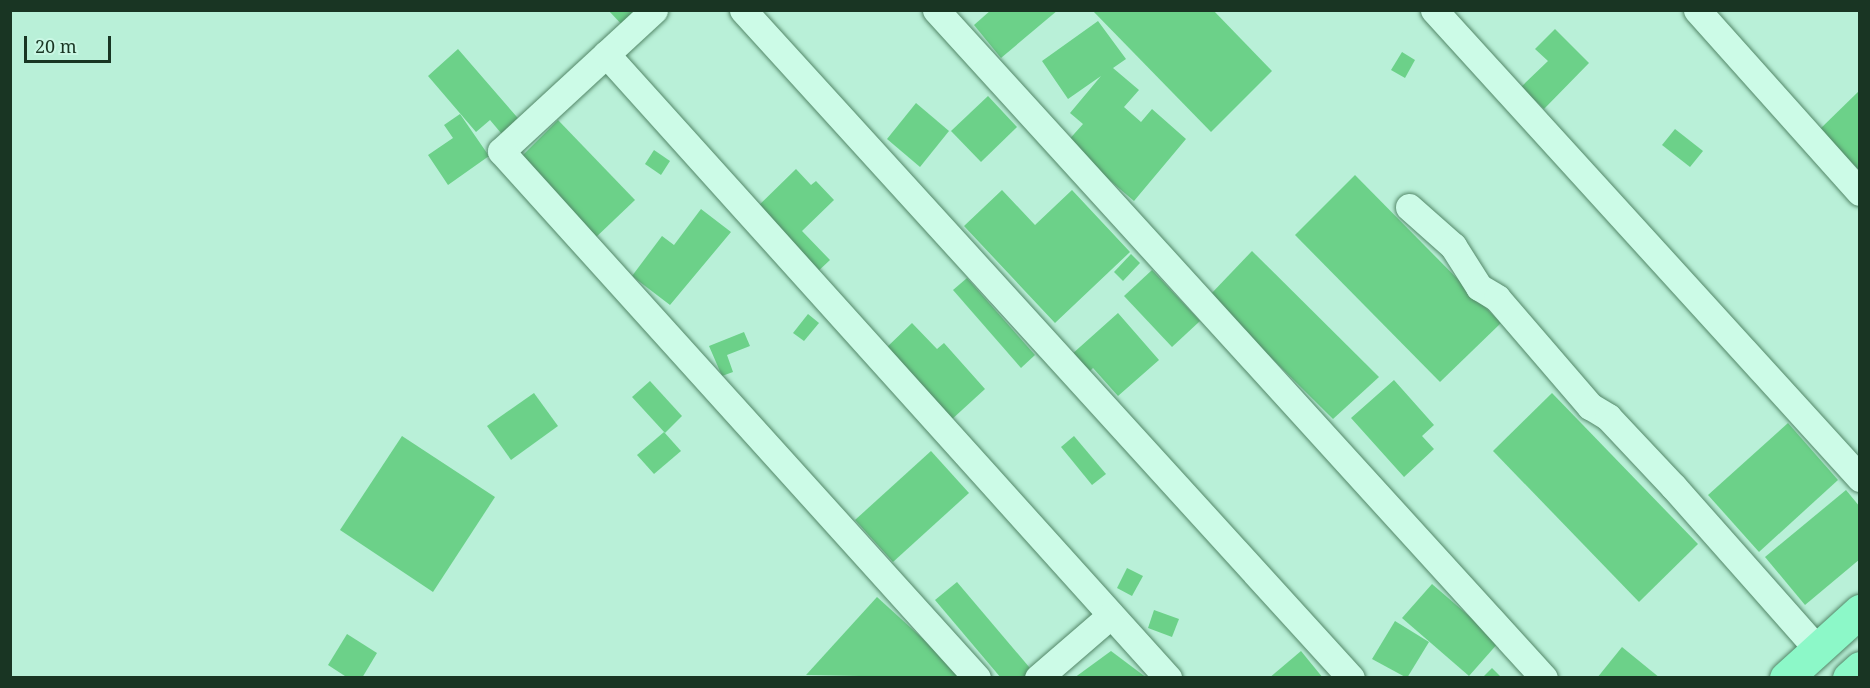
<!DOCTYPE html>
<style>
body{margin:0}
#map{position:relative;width:1870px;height:688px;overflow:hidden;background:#b9f0d8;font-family:"Noto Serif",serif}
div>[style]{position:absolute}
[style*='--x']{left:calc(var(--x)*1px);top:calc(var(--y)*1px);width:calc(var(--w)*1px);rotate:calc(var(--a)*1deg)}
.building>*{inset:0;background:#6cd189}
.roads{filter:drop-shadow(0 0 2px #538768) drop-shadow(0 0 2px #538768)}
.minor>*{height:27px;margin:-13.5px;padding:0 13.5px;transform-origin:13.5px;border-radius:13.5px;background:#ccfbe7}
.primary>*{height:33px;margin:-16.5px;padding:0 16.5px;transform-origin:16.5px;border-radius:16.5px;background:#8cf8c8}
span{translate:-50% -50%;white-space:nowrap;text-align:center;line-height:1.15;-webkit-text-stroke:5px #c9f7e4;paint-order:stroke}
.frame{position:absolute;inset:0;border:12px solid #193523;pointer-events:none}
.scale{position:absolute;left:24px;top:36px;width:87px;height:27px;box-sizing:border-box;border:3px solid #193523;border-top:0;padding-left:8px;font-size:18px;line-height:21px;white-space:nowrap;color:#193523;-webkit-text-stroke:4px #c9f7e4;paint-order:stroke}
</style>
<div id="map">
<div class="building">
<div style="clip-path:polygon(608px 10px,645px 10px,626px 29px)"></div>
<div style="clip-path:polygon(991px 10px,1058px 10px,1001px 58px,974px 25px)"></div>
<div style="clip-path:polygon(1092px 10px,1213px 10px,1272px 71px,1211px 132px)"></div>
<div style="clip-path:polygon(1098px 21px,1126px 59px,1113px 68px,1139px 90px,1124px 107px,1141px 122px,1152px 109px,1186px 139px,1134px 201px,1066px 143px,1083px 124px,1070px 113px,1101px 76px,1068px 99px,1042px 61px)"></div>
<div style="clip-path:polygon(1555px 29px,1589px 63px,1544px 109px,1521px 87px,1548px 61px,1535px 49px)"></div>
<div style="clip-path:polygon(458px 49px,523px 124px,506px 139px,490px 120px,476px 132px,428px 76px)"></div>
<div style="clip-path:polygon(1402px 52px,1415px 60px,1405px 78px,1391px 70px)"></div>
<div style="clip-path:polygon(1860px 90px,1860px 171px,1819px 130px)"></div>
<div style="clip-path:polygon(988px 96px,1017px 127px,981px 162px,951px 131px)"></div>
<div style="clip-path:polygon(916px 103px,949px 131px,920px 167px,887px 139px)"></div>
<div style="clip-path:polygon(460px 114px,489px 156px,448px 185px,428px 155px,453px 138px,444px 125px)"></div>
<div style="clip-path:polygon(558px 120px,635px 200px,592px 241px,516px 162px)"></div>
<div style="clip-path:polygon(1675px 129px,1703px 151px,1690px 167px,1662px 145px)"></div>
<div style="clip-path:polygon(654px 150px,670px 161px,661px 175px,645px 164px)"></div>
<div style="clip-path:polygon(796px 169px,811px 185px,816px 181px,834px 200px,802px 231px,830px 260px,814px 275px,753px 211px)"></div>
<div style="clip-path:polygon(1355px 175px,1501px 323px,1440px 382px,1295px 235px)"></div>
<div style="clip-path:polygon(1002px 190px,1035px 225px,1072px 190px,1130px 252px,1055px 323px,964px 226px)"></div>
<div style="clip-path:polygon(701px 209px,731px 232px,670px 305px,632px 276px,662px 236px,674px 245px)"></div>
<div style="clip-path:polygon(1252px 251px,1379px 377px,1333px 419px,1209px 296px)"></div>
<div style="clip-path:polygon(1131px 254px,1140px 263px,1123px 281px,1114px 272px)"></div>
<div style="clip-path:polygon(1152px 270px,1200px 321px,1172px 347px,1124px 296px)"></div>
<div style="clip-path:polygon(967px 278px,1035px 355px,1021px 368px,953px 290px)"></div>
<div style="clip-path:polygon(1118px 313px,1159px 360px,1118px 396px,1093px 368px,1088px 373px,1071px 355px)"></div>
<div style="clip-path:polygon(808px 314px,819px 323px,804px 341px,793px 333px)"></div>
<div style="clip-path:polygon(912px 323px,937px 349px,944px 343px,985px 389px,950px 421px,885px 349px)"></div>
<div style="clip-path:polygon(744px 332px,750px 346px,727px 355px,733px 372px,722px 376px,709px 346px)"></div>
<div style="clip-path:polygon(1394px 380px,1434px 425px,1422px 436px,1434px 449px,1404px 477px,1351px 418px)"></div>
<div style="clip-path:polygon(650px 381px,682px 416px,665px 433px,632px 397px)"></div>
<div style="clip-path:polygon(534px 393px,558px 426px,511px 460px,487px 426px)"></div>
<div style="clip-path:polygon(1552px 393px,1698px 544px,1639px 602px,1493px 451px)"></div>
<div style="clip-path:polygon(1788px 423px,1838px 480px,1759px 552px,1708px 495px)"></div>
<div style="clip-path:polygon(664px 432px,681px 451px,654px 474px,637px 455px)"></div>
<div style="clip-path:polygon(402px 436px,495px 497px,433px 592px,340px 530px)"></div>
<div style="clip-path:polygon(1074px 436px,1106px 474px,1092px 485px,1061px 447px)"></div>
<div style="clip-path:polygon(931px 451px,969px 493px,893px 562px,855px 520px)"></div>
<div style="clip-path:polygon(1846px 490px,1860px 507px,1860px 559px,1805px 605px,1765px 557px)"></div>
<div style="clip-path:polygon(1127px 568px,1143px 576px,1132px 596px,1117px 588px)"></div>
<div style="clip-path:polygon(957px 582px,1035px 674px,1031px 678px,1001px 678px,935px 600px)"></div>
<div style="clip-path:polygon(1432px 584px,1499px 642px,1469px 676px,1402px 618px)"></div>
<div style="clip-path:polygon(877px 597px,966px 678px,806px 675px)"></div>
<div style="clip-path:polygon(1154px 610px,1179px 619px,1172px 637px,1148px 628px)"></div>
<div style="clip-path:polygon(1395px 621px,1429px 642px,1407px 678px,1372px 659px)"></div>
<div style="clip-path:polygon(347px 634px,377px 653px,362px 678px,348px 678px,328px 665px)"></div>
<div style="clip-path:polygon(1622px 647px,1660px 678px,1597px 678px)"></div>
<div style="clip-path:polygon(1111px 651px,1147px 678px,1074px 678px)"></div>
<div style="clip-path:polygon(1301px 651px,1323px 678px,1269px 678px)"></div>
<div style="clip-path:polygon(1492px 668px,1502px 678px,1482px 678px)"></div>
</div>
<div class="roads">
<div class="minor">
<div style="--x:654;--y:10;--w:208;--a:137.3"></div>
<div style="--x:501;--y:151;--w:710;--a:47.91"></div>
<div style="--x:743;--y:10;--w:903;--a:47.69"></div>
<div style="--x:936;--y:10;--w:903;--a:47.69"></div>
<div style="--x:1434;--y:10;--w:633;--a:47.69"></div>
<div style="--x:1697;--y:10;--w:244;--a:48.2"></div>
<div style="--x:606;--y:54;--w:840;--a:47.99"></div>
<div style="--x:1409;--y:207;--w:59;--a:41.6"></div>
<div style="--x:1453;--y:246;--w:49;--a:57.6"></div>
<div style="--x:1479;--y:287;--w:21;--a:31"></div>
<div style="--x:1497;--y:298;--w:143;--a:49.3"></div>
<div style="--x:1590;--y:406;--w:21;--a:31"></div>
<div style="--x:1608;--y:417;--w:95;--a:46.7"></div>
<div style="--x:1673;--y:486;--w:217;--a:48.5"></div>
<div style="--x:1038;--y:678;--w:96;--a:-40.8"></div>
</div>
<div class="primary">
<div style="--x:1786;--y:678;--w:100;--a:-42.2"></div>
<div style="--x:1849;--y:678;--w:15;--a:-42"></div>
</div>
</div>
<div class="frame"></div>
<div class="scale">20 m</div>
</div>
